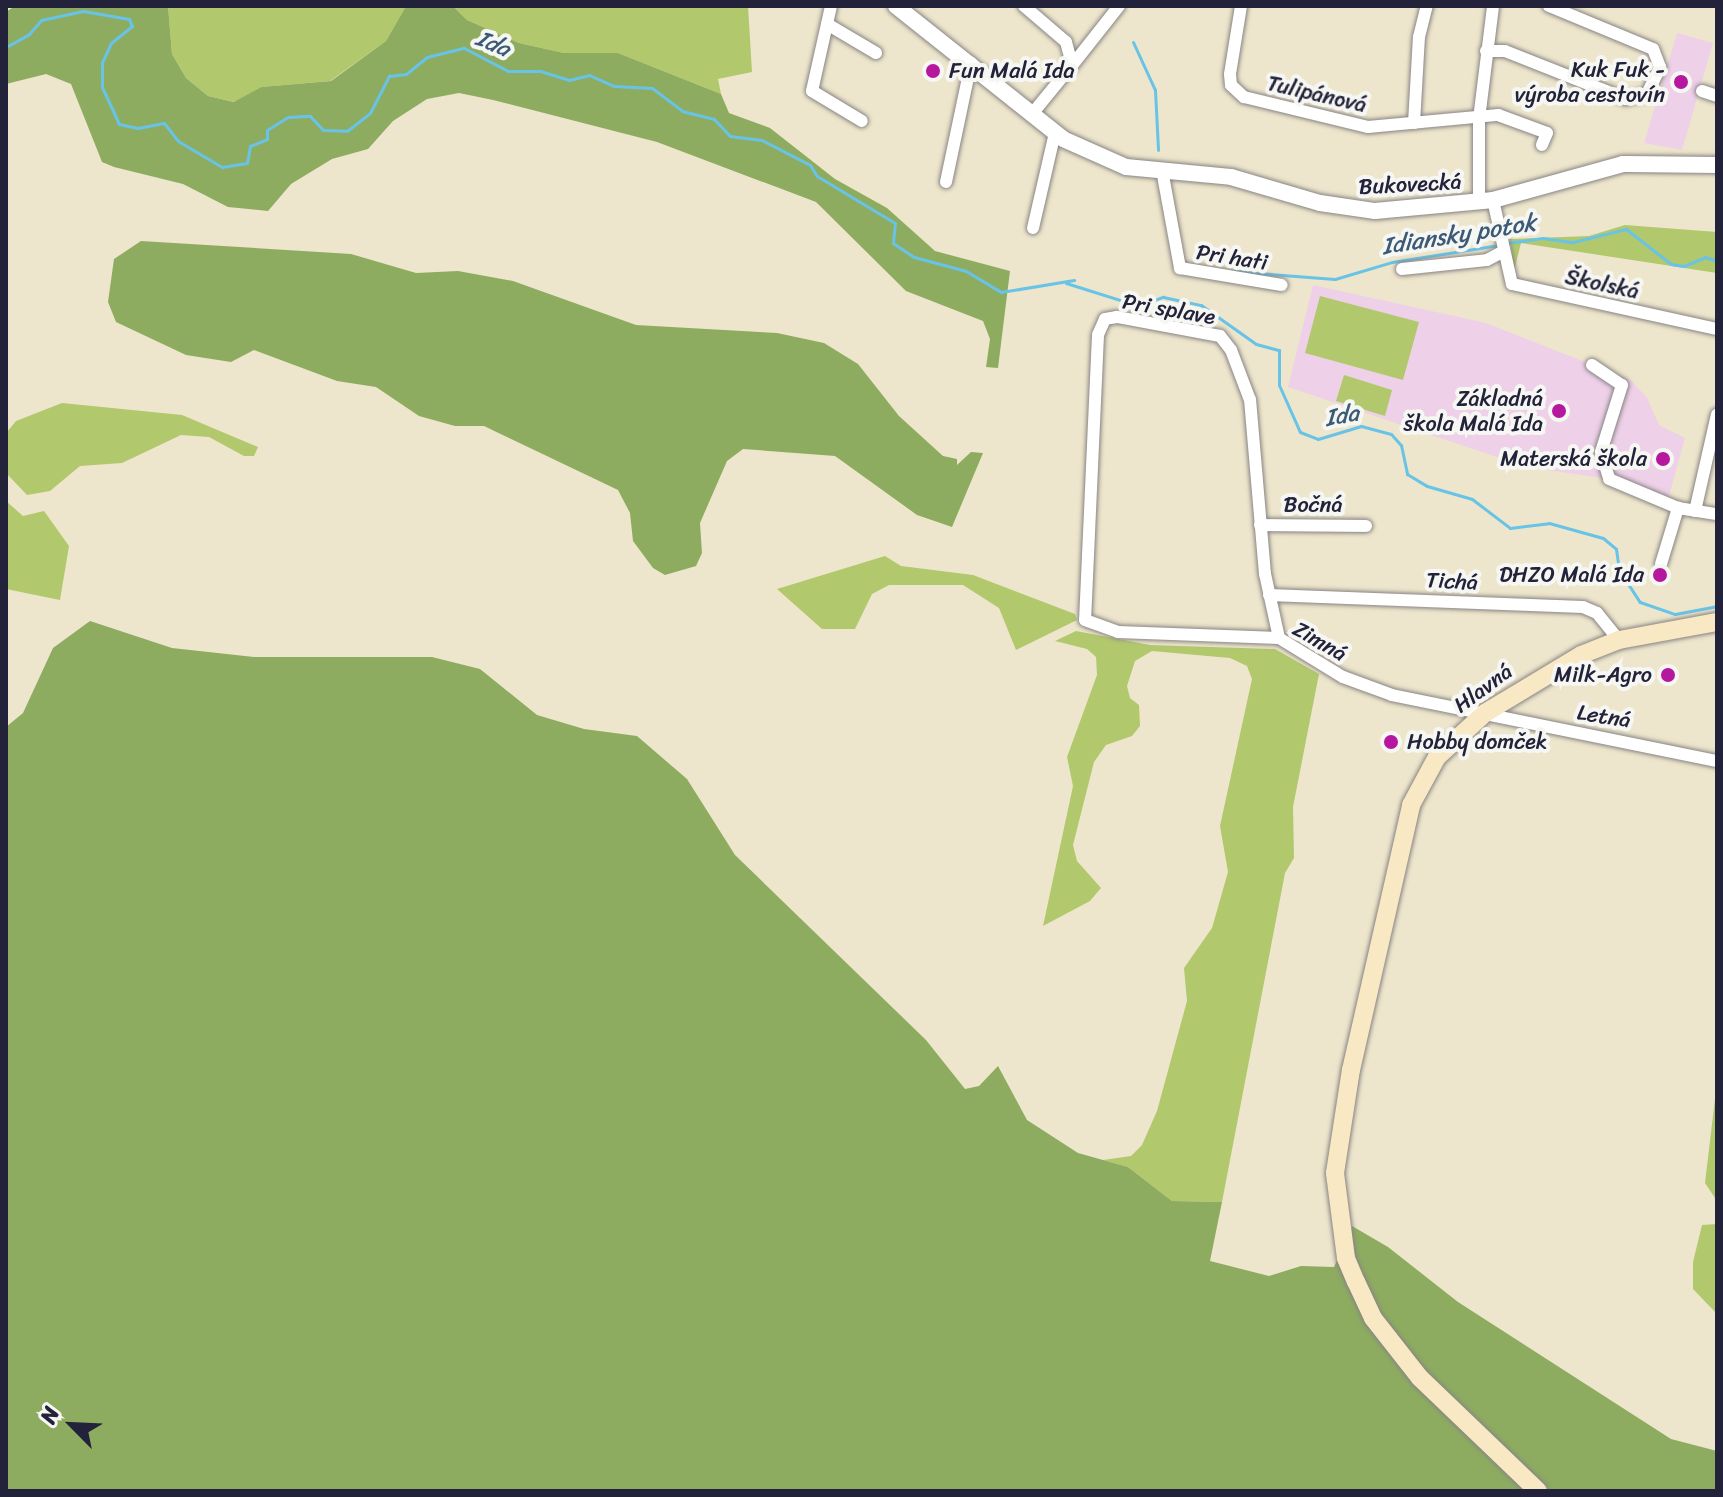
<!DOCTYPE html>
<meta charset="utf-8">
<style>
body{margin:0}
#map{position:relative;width:1723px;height:1497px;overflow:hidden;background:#ede6cc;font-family:Sriracha,sans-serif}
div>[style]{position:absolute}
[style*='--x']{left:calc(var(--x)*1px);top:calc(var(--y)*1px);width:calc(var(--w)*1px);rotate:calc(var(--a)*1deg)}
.built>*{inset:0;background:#eed0e8}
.green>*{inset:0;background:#b2c86c}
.forest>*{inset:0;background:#8dac60}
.stream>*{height:3px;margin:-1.5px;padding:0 1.5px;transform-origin:1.5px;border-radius:1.5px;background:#68c3e6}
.roads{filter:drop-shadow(0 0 2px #888484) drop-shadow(0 0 2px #888484)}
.minor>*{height:12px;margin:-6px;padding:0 6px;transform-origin:6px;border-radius:6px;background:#fff}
.tertiary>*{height:16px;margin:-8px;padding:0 8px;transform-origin:8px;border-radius:8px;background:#fff}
.secondary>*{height:18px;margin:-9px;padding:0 9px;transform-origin:9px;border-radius:9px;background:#f8e8c3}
.dots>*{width:22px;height:22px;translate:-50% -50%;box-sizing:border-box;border:4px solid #f6f6f2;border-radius:50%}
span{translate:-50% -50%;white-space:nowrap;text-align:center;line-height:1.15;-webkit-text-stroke:8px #f6f6f2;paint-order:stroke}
.poi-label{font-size:22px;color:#22223b}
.right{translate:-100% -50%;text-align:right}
.left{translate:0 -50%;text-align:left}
.street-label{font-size:22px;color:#22223b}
.water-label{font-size:24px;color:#3a5a77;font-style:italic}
.frame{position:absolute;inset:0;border:8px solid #22223b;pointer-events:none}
.north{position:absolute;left:32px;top:1385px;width:80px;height:80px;-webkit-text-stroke:6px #f6f6f2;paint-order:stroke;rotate:294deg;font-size:22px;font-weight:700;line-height:32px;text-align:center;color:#22223b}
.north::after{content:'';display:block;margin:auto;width:28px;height:36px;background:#22223b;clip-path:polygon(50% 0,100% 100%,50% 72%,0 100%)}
</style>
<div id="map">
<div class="built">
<div style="clip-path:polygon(1677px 33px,1713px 43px,1682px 150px,1644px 143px)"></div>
<div style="clip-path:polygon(1313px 285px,1486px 323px,1631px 380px,1647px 398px,1659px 425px,1685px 438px,1667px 503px,1609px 479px,1527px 467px,1288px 387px)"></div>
</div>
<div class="green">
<div style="clip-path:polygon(168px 6px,406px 6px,386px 41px,330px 81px,261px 87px,235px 102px,208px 96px,186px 78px,172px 54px)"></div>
<div style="clip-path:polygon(453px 6px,748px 6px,752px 72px,718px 79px,721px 94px,618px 53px,564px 53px,519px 43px,467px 20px)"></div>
<div style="clip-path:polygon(1625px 225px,1717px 232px,1717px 273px,1521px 243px,1514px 271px,1510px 239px,1589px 236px)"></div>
<div style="clip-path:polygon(1320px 296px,1419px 322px,1403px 380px,1305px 353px)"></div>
<div style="clip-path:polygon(1344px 375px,1392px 390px,1385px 416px,1336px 401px)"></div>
<div style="clip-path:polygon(62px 403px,182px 415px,258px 447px,254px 456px,244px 456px,209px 437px,181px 435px,122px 463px,80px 466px,50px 491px,27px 495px,6px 473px,6px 433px,16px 421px)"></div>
<div style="clip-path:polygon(6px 501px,23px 516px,44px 511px,69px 546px,60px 600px,6px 589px)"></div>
<div style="clip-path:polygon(885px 556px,901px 566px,973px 575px,1075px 614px,1077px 620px,1016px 650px,999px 608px,963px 585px,889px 585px,872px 594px,855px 629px,822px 629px,777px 589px)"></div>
<div style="clip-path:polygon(1076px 631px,1150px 645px,1275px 649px,1319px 674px,1293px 807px,1294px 858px,1285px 873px,1222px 1202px,1172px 1201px,1128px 1167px,1103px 1160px,1131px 1156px,1142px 1145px,1157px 1111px,1187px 1001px,1184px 968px,1212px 928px,1228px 872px,1220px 826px,1252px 679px,1247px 666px,1230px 658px,1152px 651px,1135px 661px,1127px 686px,1130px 698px,1139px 705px,1140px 726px,1132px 736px,1106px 745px,1094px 762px,1073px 845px,1077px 861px,1101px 888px,1090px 901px,1043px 926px,1073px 786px,1067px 757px,1097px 675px,1096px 657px,1087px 649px,1055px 641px)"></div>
<div style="clip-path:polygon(1717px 1082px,1717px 1201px,1705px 1183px)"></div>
<div style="clip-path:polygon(1717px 1224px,1717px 1314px,1693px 1289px,1693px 1262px,1702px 1225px)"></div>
</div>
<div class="forest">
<div style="clip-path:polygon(15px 6px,168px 6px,172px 54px,186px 78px,208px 96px,234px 102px,261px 87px,331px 81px,386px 41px,406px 6px,453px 6px,467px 20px,519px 43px,564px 53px,618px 53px,721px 94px,729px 113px,770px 128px,835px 179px,887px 208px,935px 251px,1010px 271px,998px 368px,986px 367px,990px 339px,983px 321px,906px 291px,816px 202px,657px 142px,493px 100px,459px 93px,427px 99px,393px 121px,368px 149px,332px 159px,291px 184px,268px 211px,228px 207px,183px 184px,114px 167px,102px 162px,71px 84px,46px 74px,6px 84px,6px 12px)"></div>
<div style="clip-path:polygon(141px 241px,351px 254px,416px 273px,458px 271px,513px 281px,636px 325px,777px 333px,824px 343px,858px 364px,899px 416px,943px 456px,957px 459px,957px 465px,971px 452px,983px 453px,952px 527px,917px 515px,835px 456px,743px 449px,727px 461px,700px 523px,702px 553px,696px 566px,665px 575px,653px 568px,633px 541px,630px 513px,618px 490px,484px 426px,455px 426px,419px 416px,376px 387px,337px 381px,254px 350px,231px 362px,186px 355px,116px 322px,108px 302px,114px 259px)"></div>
<div style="clip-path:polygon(90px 621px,172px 648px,254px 657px,432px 657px,480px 669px,537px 715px,584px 729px,637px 736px,687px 779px,735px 855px,926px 1040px,965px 1089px,979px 1086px,998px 1066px,1027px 1120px,1078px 1153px,1128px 1167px,1172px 1201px,1222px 1202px,1210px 1261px,1269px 1276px,1301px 1266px,1334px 1267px,1352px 1226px,1388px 1247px,1458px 1302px,1671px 1439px,1717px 1451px,1717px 1491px,6px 1491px,6px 727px,23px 713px,53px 648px)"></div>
</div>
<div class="stream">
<div style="--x:1133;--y:42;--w:53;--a:65.4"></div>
<div style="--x:1155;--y:90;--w:60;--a:87.1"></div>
<div style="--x:6;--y:47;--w:26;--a:-29"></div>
<div style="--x:29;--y:34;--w:18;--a:-49"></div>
<div style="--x:41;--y:20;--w:43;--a:-12.1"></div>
<div style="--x:83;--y:11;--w:47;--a:9.9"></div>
<div style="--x:129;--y:19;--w:8;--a:67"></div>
<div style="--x:132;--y:26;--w:27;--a:141"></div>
<div style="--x:111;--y:43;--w:21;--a:115"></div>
<div style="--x:102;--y:62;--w:25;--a:90"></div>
<div style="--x:102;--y:87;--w:41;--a:65.3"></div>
<div style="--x:119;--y:124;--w:19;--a:12"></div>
<div style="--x:138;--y:128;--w:26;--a:-11"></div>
<div style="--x:164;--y:123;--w:23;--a:52"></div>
<div style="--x:178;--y:141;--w:51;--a:30.6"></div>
<div style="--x:222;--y:167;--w:25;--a:-9"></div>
<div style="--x:247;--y:163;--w:17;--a:-80"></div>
<div style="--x:250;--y:146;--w:18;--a:-22"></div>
<div style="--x:267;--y:139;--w:9;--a:-90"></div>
<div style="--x:267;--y:130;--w:25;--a:-32"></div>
<div style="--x:288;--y:117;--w:22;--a:-3"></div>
<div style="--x:310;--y:116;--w:19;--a:47"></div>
<div style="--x:323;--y:130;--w:24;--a:2"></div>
<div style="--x:347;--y:131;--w:29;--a:-38"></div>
<div style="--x:370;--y:113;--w:42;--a:-62.8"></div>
<div style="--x:389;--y:76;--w:17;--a:-7"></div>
<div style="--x:406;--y:74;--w:27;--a:-39"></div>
<div style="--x:427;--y:57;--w:38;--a:-14"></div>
<div style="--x:464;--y:48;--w:50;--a:27.6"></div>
<div style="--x:508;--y:71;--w:32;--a:0"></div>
<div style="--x:540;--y:71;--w:30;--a:17"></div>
<div style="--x:569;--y:80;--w:21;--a:-14"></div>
<div style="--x:589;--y:75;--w:27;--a:24"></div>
<div style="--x:614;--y:86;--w:38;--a:3"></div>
<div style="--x:652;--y:88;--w:38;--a:37"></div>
<div style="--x:682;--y:111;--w:33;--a:14"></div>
<div style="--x:714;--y:119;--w:23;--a:47"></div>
<div style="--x:730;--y:136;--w:32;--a:7"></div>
<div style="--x:762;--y:140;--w:54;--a:27.5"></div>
<div style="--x:810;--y:165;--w:13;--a:58"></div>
<div style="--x:817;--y:176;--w:91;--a:31.1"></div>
<div style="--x:895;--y:223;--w:20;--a:96"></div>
<div style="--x:893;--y:243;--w:25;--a:34"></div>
<div style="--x:914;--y:257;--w:54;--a:15.1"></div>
<div style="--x:966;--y:271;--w:41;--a:31"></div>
<div style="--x:1001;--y:292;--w:74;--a:-9.3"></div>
<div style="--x:1507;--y:243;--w:36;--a:-8"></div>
<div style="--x:1543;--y:238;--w:30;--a:8"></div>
<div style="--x:1573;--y:242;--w:55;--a:-13.8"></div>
<div style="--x:1626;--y:229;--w:57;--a:37.9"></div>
<div style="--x:1671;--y:264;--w:13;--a:9"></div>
<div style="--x:1684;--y:266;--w:23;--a:-23"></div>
<div style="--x:1705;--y:257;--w:13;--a:18"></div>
<div style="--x:1231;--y:271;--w:104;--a:4.4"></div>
<div style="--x:1335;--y:279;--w:59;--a:-16.6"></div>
<div style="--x:1392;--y:262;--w:108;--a:-9"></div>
<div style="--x:1066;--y:283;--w:77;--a:17.5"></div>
<div style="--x:1139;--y:306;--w:26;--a:-21"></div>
<div style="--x:1163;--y:297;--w:39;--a:12"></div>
<div style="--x:1201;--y:305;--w:67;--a:35.3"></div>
<div style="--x:1256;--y:344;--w:24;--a:15"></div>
<div style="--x:1279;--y:350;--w:35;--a:90"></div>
<div style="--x:1279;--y:385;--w:51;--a:65.9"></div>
<div style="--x:1300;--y:432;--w:19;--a:21"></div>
<div style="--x:1318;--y:439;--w:45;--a:-16.8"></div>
<div style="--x:1361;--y:426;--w:31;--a:15"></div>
<div style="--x:1391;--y:434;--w:15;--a:48"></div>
<div style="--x:1401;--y:445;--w:30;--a:78"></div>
<div style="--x:1407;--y:474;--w:23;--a:31"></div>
<div style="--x:1427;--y:486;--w:47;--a:16.1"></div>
<div style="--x:1472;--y:499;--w:48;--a:37.3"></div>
<div style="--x:1510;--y:528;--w:39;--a:-7"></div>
<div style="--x:1549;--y:523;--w:56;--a:15.5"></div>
<div style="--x:1603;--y:538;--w:17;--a:40"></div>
<div style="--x:1616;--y:549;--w:21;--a:82"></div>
<div style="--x:1619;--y:570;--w:38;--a:57"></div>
<div style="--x:1640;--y:602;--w:37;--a:19"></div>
<div style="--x:1675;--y:614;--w:43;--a:-10.8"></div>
</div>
<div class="roads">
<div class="minor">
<div style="--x:831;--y:6;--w:87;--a:102.6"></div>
<div style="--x:812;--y:91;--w:58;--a:31"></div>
<div style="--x:1024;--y:6;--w:55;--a:40.6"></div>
<div style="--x:1066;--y:42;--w:16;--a:75"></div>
<div style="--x:1070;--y:57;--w:13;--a:99"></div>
<div style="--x:1068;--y:70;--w:57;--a:129.3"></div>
<div style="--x:1241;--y:6;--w:69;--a:99.2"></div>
<div style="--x:1230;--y:74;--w:11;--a:85"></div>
<div style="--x:1231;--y:85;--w:18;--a:43"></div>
<div style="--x:1244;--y:97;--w:128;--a:13.6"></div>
<div style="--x:1368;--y:127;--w:131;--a:-5.3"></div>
<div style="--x:1498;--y:115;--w:52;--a:20.2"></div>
<div style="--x:1547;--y:133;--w:13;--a:113"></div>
<div style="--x:827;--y:24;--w:57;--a:30.6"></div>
<div style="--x:1486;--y:51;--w:19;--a:0"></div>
<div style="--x:1505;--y:51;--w:130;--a:21.6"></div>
<div style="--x:1626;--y:99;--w:22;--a:-13"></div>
<div style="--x:1647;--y:94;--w:30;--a:-64"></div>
<div style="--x:1660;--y:67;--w:19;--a:-111"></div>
<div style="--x:1653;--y:49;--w:113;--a:-157.5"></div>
<div style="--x:1070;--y:68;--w:79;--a:-51.7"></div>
<div style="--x:1702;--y:91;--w:16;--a:18"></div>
<div style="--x:1414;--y:123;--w:86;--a:-86.7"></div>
<div style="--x:1419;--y:37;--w:32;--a:-76"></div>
<div style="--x:1162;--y:170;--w:100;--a:79.6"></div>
<div style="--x:1180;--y:268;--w:103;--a:9.5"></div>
<div style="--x:946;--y:182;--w:122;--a:-78.1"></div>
<div style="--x:1493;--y:200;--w:86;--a:77.3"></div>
<div style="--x:1512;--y:284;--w:210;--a:12.4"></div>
<div style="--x:1479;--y:202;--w:83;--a:-90"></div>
<div style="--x:1479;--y:119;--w:114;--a:-82.9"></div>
<div style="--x:1033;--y:228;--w:98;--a:-77"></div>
<div style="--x:1402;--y:269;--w:85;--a:-6"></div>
<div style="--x:1487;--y:260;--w:19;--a:-28"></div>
<div style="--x:1592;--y:365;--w:36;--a:34"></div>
<div style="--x:1622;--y:385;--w:70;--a:107.4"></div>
<div style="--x:1601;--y:452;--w:28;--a:73"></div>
<div style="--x:1609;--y:479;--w:75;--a:22.8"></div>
<div style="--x:1678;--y:508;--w:39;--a:9"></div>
<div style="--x:1695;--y:511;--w:99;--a:-77.2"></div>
<div style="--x:1260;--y:525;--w:106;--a:0.5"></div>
<div style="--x:1661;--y:564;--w:59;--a:-73.1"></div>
<div style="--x:1269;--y:595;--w:314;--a:2.2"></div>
<div style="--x:1583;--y:607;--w:15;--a:23"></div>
<div style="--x:1597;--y:613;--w:35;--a:51"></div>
<div style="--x:1279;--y:638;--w:66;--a:-102.3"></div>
<div style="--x:1265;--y:574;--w:175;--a:-94.9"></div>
<div style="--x:1250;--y:400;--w:53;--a:-110.8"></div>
<div style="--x:1231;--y:350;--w:18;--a:-128"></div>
<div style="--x:1220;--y:336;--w:105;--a:-169.5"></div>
<div style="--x:1117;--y:317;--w:12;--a:171"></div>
<div style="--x:1105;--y:319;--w:17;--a:114"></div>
<div style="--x:1098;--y:335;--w:285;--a:92.6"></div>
<div style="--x:1085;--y:620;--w:35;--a:20"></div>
<div style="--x:1118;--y:632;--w:161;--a:2.1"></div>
<div style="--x:1279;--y:638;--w:75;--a:31.4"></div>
<div style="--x:1343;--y:677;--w:52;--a:20.2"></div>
<div style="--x:1392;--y:695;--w:332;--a:11.5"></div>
</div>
<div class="tertiary">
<div style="--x:896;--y:6;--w:213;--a:38.5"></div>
<div style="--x:1063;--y:139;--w:69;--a:24"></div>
<div style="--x:1126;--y:167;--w:105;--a:5.4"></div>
<div style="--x:1231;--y:177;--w:93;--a:16.3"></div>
<div style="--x:1320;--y:203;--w:56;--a:8.3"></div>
<div style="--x:1375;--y:211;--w:119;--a:-5.3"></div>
<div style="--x:1493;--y:200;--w:135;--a:-15.5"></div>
<div style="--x:1623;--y:164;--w:94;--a:0.6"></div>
</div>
<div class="secondary">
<div style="--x:1538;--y:1491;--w:163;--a:-136.2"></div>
<div style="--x:1420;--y:1378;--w:76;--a:-128.1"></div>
<div style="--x:1373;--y:1318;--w:40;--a:-115"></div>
<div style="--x:1356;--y:1282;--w:26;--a:-113"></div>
<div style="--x:1346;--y:1258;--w:86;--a:-97.4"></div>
<div style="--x:1335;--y:1173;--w:104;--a:-81.2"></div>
<div style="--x:1351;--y:1070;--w:272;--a:-77.2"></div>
<div style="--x:1411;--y:805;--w:55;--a:-61.6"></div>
<div style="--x:1437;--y:757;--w:65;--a:-42.5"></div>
<div style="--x:1485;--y:713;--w:112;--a:-31.1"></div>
<div style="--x:1581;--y:655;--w:41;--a:-21.5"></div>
<div style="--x:1619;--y:640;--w:100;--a:-10.4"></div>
</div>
</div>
<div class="dots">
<div style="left:933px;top:71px;background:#b5179e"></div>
<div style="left:1681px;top:82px;background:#b5179e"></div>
<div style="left:1559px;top:411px;background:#b5179e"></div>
<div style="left:1663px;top:459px;background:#b5179e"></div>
<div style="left:1660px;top:575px;background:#b5179e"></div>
<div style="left:1668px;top:675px;background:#b5179e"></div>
<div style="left:1391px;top:742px;background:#b5179e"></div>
</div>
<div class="poi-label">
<span class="right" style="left:1665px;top:82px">Kuk Fuk -<br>výroba cestovín</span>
<span class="left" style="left:949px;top:71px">Fun Malá Ida</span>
<span class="right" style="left:1543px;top:411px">Základná<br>škola Malá Ida</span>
<span class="right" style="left:1647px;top:459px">Materská škola</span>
<span class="right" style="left:1644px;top:575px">DHZO Malá Ida</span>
<span class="right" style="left:1652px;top:675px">Milk-Agro</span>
<span class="left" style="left:1407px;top:742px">Hobby domček</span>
</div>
<div class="street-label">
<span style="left:1317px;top:94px;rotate:13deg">Tulipánová</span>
<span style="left:1410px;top:184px;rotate:-3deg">Bukovecká</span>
<span style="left:1232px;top:257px;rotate:9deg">Pri hati</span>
<span style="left:1602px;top:284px;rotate:12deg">Školská</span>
<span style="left:1169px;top:309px;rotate:10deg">Pri splave</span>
<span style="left:1313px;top:505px">Bočná</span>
<span style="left:1452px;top:581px;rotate:3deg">Tichá</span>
<span style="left:1320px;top:641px;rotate:30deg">Zimná</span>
<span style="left:1483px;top:688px;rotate:-36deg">Hlavná</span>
<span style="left:1604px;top:716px;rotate:9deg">Letná</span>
</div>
<div class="water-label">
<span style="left:493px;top:44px;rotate:23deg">Ida</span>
<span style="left:1459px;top:235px;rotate:-9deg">Idiansky potok</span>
<span style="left:1342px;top:416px;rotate:-10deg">Ida</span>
</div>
<div class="frame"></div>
<div class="north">N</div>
</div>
